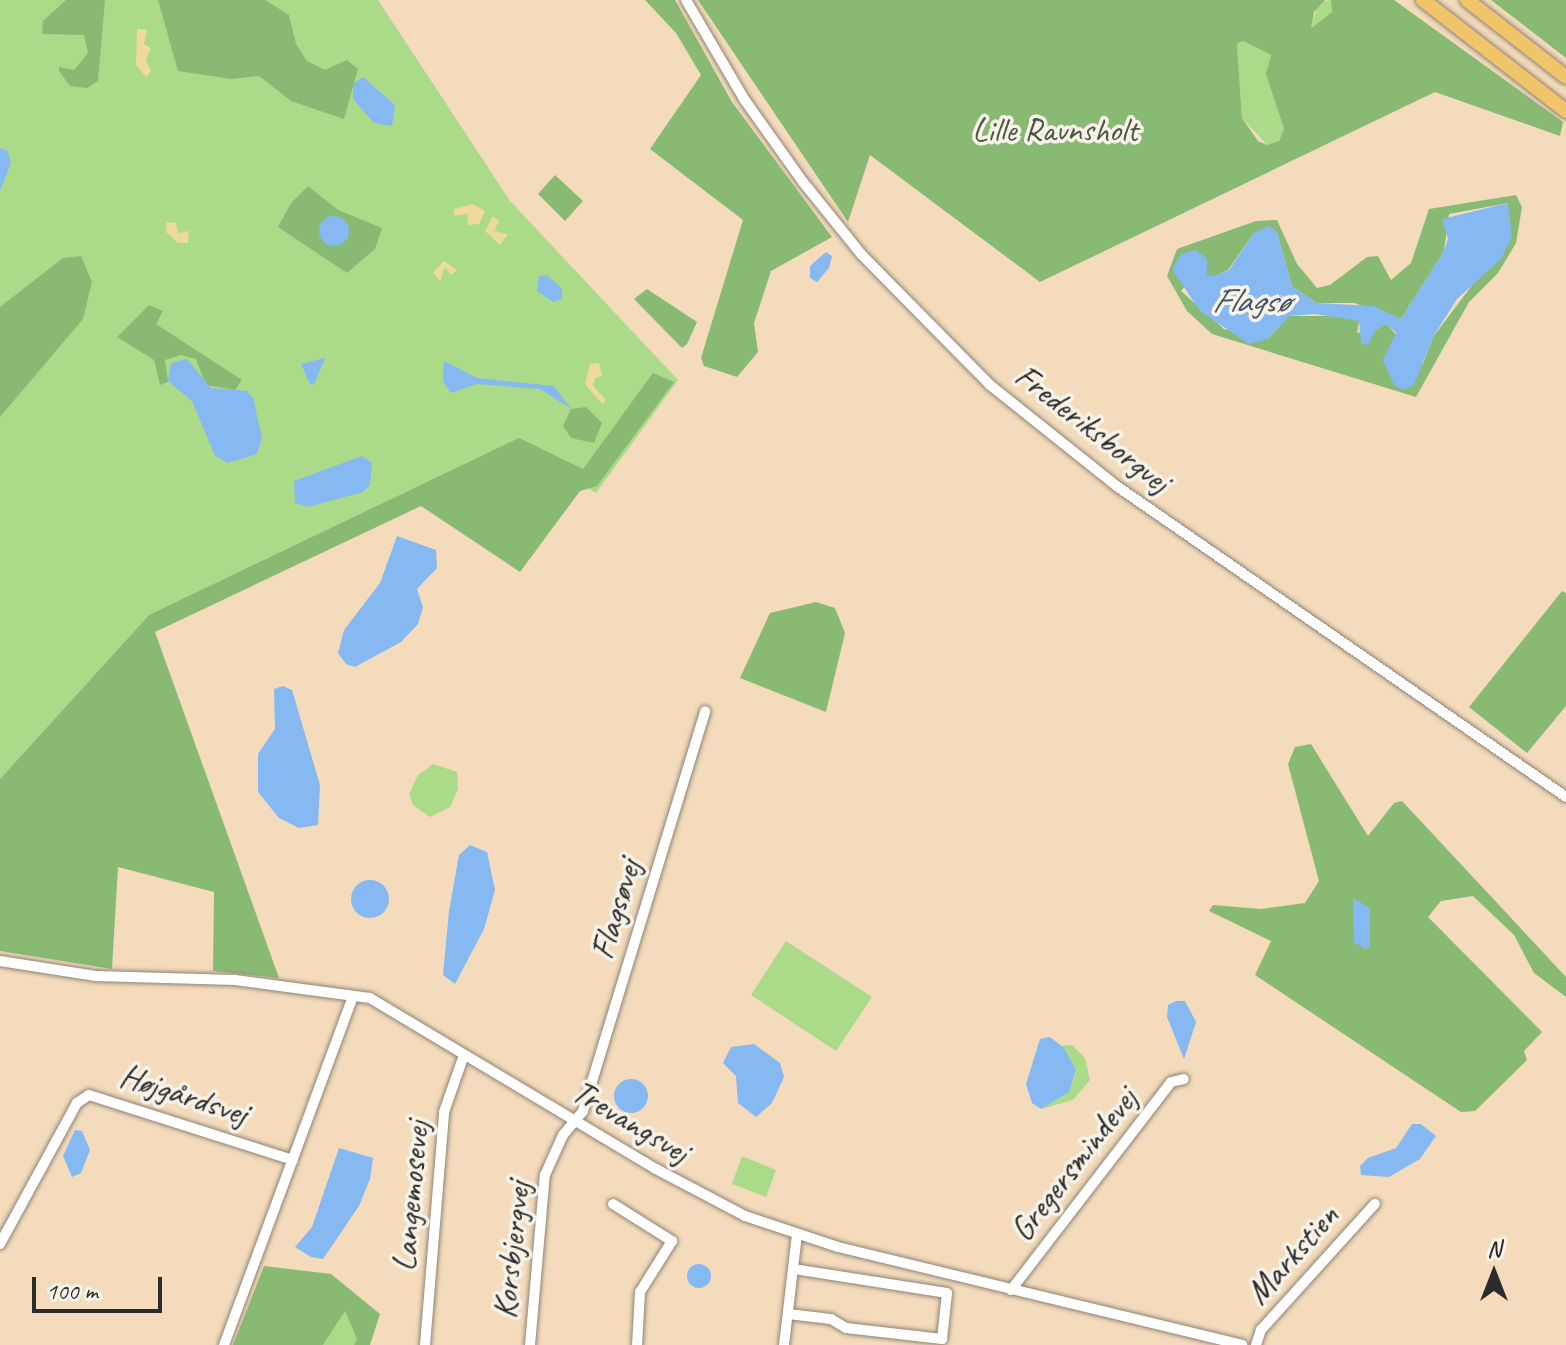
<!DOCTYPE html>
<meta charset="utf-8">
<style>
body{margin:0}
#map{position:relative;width:1566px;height:1345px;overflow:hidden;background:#f3dbbc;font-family:Caveat,sans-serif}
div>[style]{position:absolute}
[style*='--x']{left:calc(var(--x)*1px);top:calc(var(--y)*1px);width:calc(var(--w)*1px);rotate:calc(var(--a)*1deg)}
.green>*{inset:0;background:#abda88}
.forest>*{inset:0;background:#88ba74}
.sand>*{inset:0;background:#eeda9e}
.water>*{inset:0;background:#86b8f2}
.round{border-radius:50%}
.roads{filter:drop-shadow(0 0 2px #8f8374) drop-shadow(0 0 2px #8f8374)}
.minor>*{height:10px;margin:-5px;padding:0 5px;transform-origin:5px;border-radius:5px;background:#fff}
.highway>*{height:14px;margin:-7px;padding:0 7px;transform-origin:7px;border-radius:7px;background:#f0c469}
span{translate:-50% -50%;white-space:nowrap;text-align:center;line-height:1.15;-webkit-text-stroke:7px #f7f3e8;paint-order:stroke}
.park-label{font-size:34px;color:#4b5742}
.street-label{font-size:34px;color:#2b2b2b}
.water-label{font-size:36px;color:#465567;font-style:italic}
.north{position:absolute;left:1454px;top:1233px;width:80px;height:80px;-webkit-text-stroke:6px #f7f3e8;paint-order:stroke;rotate:0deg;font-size:22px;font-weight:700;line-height:32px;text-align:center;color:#2b2b2b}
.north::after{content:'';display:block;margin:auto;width:28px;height:36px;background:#2b2b2b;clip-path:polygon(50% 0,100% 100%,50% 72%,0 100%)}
.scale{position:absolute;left:32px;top:1277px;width:130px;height:36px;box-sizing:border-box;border:4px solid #2b2b2b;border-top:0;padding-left:10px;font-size:24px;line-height:28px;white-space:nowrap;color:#2b2b2b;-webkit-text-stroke:6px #f7f3e8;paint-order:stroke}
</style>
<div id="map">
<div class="green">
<div style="clip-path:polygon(0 0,378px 0,510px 201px,678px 380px,596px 493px,518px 447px,416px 500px,149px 615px,0 779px)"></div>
<div style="clip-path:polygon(1331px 0,1332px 12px,1310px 28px,1319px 2px)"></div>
<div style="clip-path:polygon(1243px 41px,1271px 55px,1272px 91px,1284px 129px,1279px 141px,1267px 145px,1242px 118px,1237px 44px)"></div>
<div style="clip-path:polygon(433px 764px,457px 772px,458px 789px,450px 807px,430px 817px,413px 805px,409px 794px,418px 775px)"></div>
<div style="clip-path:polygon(786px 941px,872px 997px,836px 1051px,751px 995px)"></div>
<div style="clip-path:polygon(1072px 1045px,1085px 1058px,1090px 1080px,1073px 1100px,1041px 1109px,1069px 1092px,1076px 1071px,1061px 1046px)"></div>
<div style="clip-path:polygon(742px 1156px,776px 1170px,766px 1197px,732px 1184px)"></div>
<div style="clip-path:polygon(345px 1310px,357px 1339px,354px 1345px,323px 1345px)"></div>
</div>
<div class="forest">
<div style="clip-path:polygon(66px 0,105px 0,98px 81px,87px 88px,70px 86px,59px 71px,59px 67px,74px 70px,88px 53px,84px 35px,42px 34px,43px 21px)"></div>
<div style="clip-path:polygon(158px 0,265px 0,289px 15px,296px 44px,307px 61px,325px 70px,347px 60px,358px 69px,344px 119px,291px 101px,259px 76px,231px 79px,178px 71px)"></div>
<div style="clip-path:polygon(645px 0,675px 0,732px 102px,832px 237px,771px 271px,754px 323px,758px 352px,737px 377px,704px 366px,701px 358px,743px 220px,650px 149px,701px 75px,676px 33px)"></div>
<div style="clip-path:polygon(evenodd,698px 0,1325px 0,1314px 12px,1311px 28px,1332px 12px,1331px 0,1394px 0,1563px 122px,1560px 136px,1435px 92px,1040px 282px,870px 155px,848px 222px,698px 0,1243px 41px,1271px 55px,1266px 74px,1284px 129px,1279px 141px,1267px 145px,1258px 141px,1242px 118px,1237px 44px,1243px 41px)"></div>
<div style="clip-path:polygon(1491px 0,1566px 0,1566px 58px)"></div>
<div style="clip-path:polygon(555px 175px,583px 201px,565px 221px,538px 194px)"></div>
<div style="clip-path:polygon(evenodd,308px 186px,338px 210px,382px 228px,375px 249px,347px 273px,278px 227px,291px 203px,308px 186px,333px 215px,345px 223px,348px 238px,337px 245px,319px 235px,333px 215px)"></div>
<div style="clip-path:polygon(evenodd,1516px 195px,1522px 207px,1516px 243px,1498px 273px,1469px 302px,1416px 397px,1212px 334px,1187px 311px,1167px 276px,1177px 249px,1256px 221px,1277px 220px,1297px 264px,1317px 288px,1330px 285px,1367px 257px,1378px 256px,1391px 280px,1411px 263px,1429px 209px,1516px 195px,1508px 203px,1476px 280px,1433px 337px,1422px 366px,1387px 324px,1357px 333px,1359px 321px,1343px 316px,1288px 316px,1268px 339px,1224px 329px,1181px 291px,1207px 259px,1207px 277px,1215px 276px,1228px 270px,1254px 233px,1277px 232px,1292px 286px,1316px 303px,1354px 303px,1401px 319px,1444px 251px,1449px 214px,1508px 203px)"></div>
<div style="clip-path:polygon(81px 256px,92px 282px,83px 319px,0 417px,0 307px,63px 258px)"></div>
<div style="clip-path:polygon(647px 289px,697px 322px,687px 344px,682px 348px,634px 299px)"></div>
<div style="clip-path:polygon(149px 305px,163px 311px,156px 324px,242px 380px,235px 390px,206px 385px,196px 359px,181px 355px,165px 360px,168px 382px,160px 385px,154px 360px,117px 337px)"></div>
<div style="clip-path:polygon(653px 373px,674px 382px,597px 486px,580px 491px,520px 572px,421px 506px,155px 632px,279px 978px,213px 971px,214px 892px,118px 867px,112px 969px,0 951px,0 779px,149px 615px,519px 438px,583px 469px)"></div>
<div style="clip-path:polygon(586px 407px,602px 423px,594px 443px,571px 438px,563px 426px,571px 409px)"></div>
<div style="clip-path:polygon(1562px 591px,1566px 593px,1566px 706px,1527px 753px,1469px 707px)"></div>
<div style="clip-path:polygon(816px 602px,835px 608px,845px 633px,826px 712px,740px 678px,770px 613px)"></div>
<div style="clip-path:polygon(1311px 744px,1368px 836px,1394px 803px,1402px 801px,1566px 977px,1566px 997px,1534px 973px,1514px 935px,1473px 896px,1441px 901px,1428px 917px,1542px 1032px,1524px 1051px,1527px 1060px,1475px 1111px,1461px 1112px,1255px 975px,1271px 941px,1209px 911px,1213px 905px,1261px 909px,1305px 903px,1319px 881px,1288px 764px,1295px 747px)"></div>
<div style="clip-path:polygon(264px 1266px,331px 1274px,380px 1314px,370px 1345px,354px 1345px,357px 1339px,345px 1311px,323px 1345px,233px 1345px)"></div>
</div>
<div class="sand">
<div style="clip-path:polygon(137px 29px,147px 30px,144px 44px,151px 48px,146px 60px,151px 71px,146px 77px,136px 65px)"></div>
<div style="clip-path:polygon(473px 204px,485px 211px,479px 224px,468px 225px,467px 214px,454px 216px,454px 209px)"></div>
<div style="clip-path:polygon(493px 216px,499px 221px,494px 231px,508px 234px,500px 245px,485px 231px)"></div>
<div style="clip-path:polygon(167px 222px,176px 223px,178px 233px,189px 231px,188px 243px,178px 243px,166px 232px)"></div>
<div style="clip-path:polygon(444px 261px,457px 270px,451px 275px,445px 267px,440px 282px,433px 272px)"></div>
<div style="clip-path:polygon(599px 363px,602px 376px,595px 378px,593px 386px,606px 400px,602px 404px,585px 384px,590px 364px)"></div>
</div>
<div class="water">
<div style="clip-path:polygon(363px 77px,395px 105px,392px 126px,374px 123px,353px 99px,353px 84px)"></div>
<div style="clip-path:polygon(0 148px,7px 150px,11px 163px,0 191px)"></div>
<div style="clip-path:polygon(1508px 203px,1512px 237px,1501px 259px,1457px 299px,1433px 337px,1414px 385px,1404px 390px,1394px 385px,1383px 360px,1396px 333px,1387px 324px,1376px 330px,1368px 345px,1361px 343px,1359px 321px,1315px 314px,1289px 316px,1268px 339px,1249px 344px,1200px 311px,1172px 269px,1181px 254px,1196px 250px,1207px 259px,1207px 276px,1215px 276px,1229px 270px,1254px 233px,1269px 226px,1277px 232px,1292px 286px,1316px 303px,1373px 306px,1401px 319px,1444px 251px,1448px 239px,1442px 219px)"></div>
<div class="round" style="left:319px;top:216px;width:30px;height:30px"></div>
<div style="clip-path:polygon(826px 252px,832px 256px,829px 268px,817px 282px,810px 278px,810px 266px)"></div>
<div style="clip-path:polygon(547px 275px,562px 289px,562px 299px,553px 302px,537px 291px,539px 276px)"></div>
<div style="clip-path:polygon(325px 358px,314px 385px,310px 384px,301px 364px)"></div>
<div style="clip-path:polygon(187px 359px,211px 388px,247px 391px,253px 398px,262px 438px,257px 454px,228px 463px,215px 456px,192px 401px,168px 381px,171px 363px)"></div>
<div style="clip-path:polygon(444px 361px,477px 378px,554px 386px,571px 409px,540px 389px,477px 384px,451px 393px,443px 381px)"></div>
<div style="clip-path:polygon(362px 456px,372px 463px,370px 485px,363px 492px,308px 507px,295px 503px,294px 481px)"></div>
<div style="clip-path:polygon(397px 536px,436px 550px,437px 568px,417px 589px,423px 607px,418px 624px,401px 642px,355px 667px,346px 664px,338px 653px,344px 630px,380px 583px)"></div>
<div style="clip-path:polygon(283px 686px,292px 690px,320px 785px,318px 825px,299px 828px,279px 818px,258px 792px,258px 754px,275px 729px,274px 689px)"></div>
<div style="clip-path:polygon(470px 845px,487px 852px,495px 890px,484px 929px,455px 984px,443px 975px,449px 911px,459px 855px)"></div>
<div class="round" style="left:351px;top:880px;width:38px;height:38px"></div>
<div style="clip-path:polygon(1353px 898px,1370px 908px,1370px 946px,1365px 949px,1354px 942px)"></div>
<div style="clip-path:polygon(1176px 1001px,1185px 1001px,1196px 1022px,1184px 1059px,1167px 1017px,1168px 1005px)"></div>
<div style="clip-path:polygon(1050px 1037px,1064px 1048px,1076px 1070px,1069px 1092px,1041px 1109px,1032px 1103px,1026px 1084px,1040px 1039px)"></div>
<div style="clip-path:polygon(754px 1044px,780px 1063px,784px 1077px,772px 1103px,756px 1117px,738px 1103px,736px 1076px,723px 1063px,731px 1047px)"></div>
<div class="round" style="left:614px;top:1079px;width:34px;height:34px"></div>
<div style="clip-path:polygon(1412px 1124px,1421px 1124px,1436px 1136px,1420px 1159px,1389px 1177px,1361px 1175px,1360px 1166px,1368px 1158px,1396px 1148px)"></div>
<div style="clip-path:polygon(75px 1130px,82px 1131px,90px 1150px,81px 1173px,72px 1177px,63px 1156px)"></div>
<div style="clip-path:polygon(339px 1148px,373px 1158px,370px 1179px,359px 1206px,323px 1259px,311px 1257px,295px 1247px,312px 1227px)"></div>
<div class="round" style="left:687px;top:1264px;width:24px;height:24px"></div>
</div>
<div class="roads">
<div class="minor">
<div style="--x:686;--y:0;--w:115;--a:59.6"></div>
<div style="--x:744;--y:99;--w:102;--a:54.6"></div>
<div style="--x:803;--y:182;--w:94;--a:51.1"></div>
<div style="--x:862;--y:255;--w:182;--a:45.4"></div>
<div style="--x:990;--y:385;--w:164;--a:38.6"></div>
<div style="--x:1118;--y:487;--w:545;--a:34.68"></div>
<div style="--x:0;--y:961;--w:97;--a:8.9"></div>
<div style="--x:96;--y:976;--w:139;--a:1.6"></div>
<div style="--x:235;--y:980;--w:136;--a:7.6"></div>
<div style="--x:370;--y:998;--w:333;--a:30.9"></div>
<div style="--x:656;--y:1169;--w:101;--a:27.8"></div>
<div style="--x:745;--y:1216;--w:98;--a:18.4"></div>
<div style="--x:838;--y:1247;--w:416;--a:13.6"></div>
<div style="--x:613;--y:1204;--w:70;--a:32.1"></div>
<div style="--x:672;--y:1241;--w:60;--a:122.1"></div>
<div style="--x:640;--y:1292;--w:53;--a:93.2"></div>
<div style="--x:0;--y:1244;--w:161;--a:-61.4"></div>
<div style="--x:77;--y:1103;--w:14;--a:-34"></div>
<div style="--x:89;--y:1095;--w:214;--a:17.7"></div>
<div style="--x:1011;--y:1290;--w:262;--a:-52.4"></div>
<div style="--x:1171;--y:1082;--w:13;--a:-13"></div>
<div style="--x:788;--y:1314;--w:43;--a:6.6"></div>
<div style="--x:831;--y:1319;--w:17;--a:31"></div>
<div style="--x:846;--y:1328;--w:97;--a:6.5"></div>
<div style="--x:942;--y:1339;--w:46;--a:-83.8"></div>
<div style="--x:947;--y:1293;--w:156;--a:-171.1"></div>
<div style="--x:224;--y:1345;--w:372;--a:-69.7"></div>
<div style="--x:425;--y:1345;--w:234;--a:-85.3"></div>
<div style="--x:444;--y:1112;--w:60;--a:-70.7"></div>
<div style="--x:530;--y:1345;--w:171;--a:-85"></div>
<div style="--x:545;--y:1175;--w:44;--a:-65.8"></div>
<div style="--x:563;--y:1135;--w:31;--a:-50"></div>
<div style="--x:583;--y:1111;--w:418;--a:-73"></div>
<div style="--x:784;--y:1345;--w:111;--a:-83.3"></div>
<div style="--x:1256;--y:1345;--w:16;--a:-72"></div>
<div style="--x:1261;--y:1330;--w:170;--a:-47.9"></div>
</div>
<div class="highway">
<div style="--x:1423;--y:0;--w:181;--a:37.8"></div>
<div style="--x:1467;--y:0;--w:125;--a:37.9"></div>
</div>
</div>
<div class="park-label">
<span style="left:1055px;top:130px">Lille Ravnsholt</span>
</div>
<div class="street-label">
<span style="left:1093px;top:428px;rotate:38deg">Frederiksborgvej</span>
<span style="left:615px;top:909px;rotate:-73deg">Flagsøvej</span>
<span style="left:184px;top:1094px;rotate:18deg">Højgårdsvej</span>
<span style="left:631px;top:1121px;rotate:31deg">Trevangsvej</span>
<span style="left:1073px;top:1164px;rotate:-52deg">Gregersmindevej</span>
<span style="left:410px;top:1196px;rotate:-85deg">Langemosevej</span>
<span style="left:511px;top:1250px;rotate:-84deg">Korsbjergvej</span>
<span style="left:1292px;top:1254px;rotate:-48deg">Markstien</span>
</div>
<div class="water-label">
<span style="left:1250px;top:301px">Flagsø</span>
</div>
<div class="north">N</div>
<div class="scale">100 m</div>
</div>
